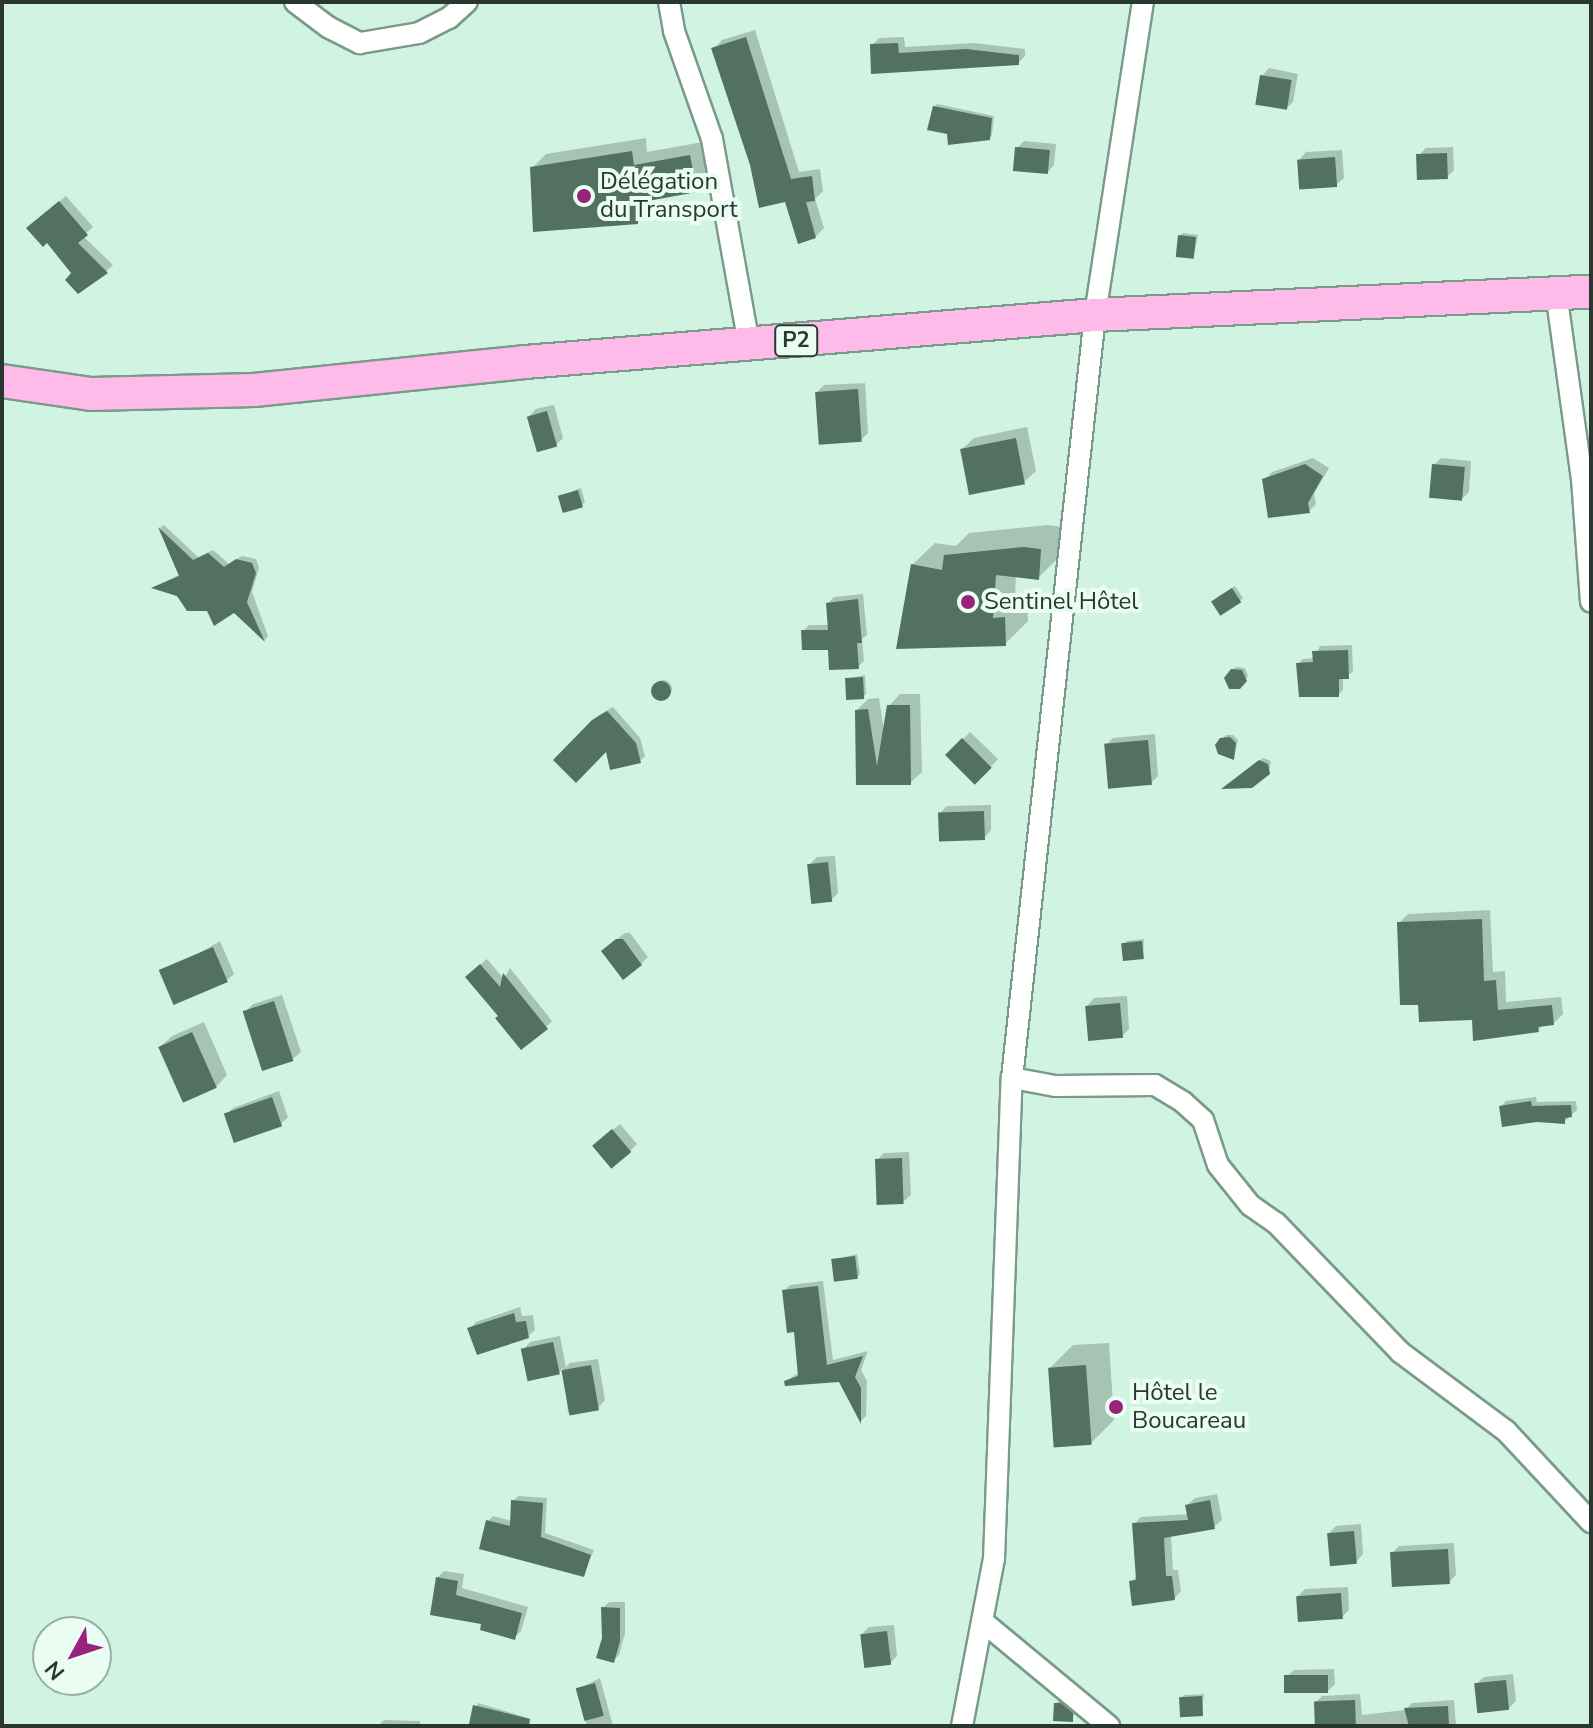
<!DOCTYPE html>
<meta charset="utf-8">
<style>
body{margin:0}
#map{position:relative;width:1593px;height:1728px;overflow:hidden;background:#d1f4e2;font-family:"Nunito Sans",sans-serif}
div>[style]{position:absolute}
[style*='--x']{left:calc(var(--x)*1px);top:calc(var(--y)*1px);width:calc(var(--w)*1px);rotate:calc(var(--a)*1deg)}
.shadow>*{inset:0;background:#0003;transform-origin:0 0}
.round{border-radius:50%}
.building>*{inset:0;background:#527162;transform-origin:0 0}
.roads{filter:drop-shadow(2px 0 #7a9a8a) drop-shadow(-2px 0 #7a9a8a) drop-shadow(0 2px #7a9a8a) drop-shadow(0 -2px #7a9a8a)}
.minor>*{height:20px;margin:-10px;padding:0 10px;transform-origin:10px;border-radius:10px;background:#fff}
.primary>*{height:32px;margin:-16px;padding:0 16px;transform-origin:16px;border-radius:16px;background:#febbea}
.dots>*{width:22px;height:22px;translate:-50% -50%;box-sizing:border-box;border:4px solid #e9fdf3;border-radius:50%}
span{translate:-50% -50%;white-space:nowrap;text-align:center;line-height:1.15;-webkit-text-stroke:8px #e9fdf3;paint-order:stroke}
.shield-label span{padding:2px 6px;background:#e9fdf3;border:2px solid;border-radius:6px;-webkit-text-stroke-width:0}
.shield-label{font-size:22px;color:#2a3731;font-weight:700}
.poi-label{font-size:24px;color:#2a3731}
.left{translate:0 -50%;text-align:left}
.frame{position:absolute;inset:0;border:4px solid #2a3731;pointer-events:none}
.north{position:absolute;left:32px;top:1616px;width:80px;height:80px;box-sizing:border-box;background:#e9fdf3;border:2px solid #9daea5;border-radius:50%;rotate:230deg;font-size:22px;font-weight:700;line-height:32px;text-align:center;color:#2a3731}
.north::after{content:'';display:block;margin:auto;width:28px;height:36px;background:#99227d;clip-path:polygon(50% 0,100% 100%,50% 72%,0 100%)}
</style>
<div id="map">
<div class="shadow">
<i style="clip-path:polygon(755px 30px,799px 172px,820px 169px,823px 191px,815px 199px,824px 228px,815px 237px,787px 200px,752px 164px,714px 49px,722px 40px)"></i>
<i style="clip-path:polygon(904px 37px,905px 47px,974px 43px,1025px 49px,1025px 56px,1018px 63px,873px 72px,872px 45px,879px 38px)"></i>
<i style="clip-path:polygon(1269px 68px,1298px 74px,1293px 102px,1286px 109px,1262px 76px)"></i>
<i style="clip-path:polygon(937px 104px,994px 116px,992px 135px,989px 138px,949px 133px,934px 107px)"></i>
<i style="clip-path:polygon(646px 138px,647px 152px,703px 142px,710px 176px,696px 190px,650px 199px,651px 209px,638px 222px,532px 168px,546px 154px)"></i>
<i style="clip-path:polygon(1024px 141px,1056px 144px,1054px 165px,1047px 173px,1017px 148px)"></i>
<i style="clip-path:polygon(1453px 147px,1454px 170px,1447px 177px,1419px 155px,1426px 148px)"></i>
<i style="clip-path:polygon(1342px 150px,1344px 178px,1336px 185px,1299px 160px,1306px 152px)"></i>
<i style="clip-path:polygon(66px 196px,93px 227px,83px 236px,113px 265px,93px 283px,74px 273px,35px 222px)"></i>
<i style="clip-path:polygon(1183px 233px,1198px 235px,1194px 256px,1180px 236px)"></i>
<i style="clip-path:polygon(865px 383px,868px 433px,861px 440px,817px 392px,824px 385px)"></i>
<i style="clip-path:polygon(554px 405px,563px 438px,556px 445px,529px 416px,536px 409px)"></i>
<i style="clip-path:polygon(1027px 427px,1036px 471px,1024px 482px,962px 449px,974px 438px)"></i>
<i style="clip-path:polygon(1313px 458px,1329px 468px,1314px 494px,1316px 504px,1309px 511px,1265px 480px,1272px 472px)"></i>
<i style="clip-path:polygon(1441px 458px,1471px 461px,1469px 492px,1462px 499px,1434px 465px)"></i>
<i style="clip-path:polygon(581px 488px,585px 502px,582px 505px,560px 496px)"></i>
<i style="clip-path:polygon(164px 525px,198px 557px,213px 550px,229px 564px,242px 556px,256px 559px,259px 568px,252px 592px,268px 636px,265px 640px,234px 611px,208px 609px,154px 587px,181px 574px,160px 528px)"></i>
<i style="clip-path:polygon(1047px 525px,1063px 527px,1061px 555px,1038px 578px,1016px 575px,1015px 596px,1027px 595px,1028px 621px,1005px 644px,912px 565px,935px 543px,956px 546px,969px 533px)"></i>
<i style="clip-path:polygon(1235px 586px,1243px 598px,1240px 601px,1216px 598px)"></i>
<i style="clip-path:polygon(863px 594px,867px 635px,862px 639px,864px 661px,858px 667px,803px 631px,809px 625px,830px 625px,828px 603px,834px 597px)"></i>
<i style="clip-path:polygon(1352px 645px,1353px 672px,1343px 677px,1343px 690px,1338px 695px,1298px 664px,1303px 659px,1314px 658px,1320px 646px)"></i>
<i style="clip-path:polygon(1236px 667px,1245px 668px,1248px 676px,1243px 684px,1232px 670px)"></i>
<i style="clip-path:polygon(865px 675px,866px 694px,863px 697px,847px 679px)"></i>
<i class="round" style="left:654px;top:680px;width:18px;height:18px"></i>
<i style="clip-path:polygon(900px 694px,920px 694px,922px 772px,910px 783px,858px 783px,857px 710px,868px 699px,879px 698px,884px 730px,889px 706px)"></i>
<i style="clip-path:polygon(613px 707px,640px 738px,645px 756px,640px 761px,607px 748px,556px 760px,599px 715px)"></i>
<i style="left:970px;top:732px;width:39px;height:32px;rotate:44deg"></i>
<i style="clip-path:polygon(1155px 734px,1158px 776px,1151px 783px,1106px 745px,1113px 738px)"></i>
<i style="clip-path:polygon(1226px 735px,1233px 735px,1238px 740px,1234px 757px,1222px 739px)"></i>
<i style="clip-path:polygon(1263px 758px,1271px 761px,1269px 773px,1226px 787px)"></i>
<i style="clip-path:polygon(991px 805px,991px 830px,984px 838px,940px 813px,947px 806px)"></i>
<i style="clip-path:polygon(835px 856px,838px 893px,831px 900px,809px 865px,817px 857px)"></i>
<i style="clip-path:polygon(1490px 910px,1493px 972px,1505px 971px,1506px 1002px,1561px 997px,1563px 1014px,1553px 1024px,1543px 1025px,1538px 1030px,1474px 1018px,1399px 923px,1408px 914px)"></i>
<i style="clip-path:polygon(625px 933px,630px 933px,648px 957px,641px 964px,611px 944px)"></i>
<i style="clip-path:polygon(1144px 939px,1143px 957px,1124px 944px,1127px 941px)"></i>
<i style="clip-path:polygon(220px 941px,234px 974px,226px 981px,163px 974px)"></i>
<i style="clip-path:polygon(487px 959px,504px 979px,510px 968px,552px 1021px,546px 1027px,501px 1015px,473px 971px)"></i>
<i style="clip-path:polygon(282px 995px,301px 1052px,293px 1059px,245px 1012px,253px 1004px)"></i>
<i style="clip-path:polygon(1127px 996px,1129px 1029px,1122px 1036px,1087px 1006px,1094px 998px)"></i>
<i style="clip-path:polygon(204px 1022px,227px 1075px,216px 1087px,160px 1047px,172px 1036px)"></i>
<i style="clip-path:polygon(279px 1091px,288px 1117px,281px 1124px,226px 1115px,233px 1108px)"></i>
<i style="clip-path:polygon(1536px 1097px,1537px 1102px,1576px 1101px,1577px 1110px,1564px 1122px,1501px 1107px,1506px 1101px)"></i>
<i style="clip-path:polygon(620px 1124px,637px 1144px,630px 1151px,601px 1139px)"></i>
<i style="clip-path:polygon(909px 1152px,911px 1195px,903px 1202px,877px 1160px,884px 1153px)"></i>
<i style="clip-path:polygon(857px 1254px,860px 1274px,857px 1277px,833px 1260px)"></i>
<i style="clip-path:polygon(823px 1281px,833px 1360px,868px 1351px,861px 1370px,867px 1381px,866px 1416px,861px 1421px,840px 1380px,786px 1381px,800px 1372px,796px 1330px,784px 1291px,790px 1285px)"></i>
<i style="clip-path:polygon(520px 1307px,522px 1316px,533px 1315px,535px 1330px,528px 1336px,470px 1329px,476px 1322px)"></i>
<i style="clip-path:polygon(560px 1336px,566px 1367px,570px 1363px,598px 1359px,605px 1400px,598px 1408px,568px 1412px,563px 1368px,559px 1372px,523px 1350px,530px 1342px)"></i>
<i style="clip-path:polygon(1109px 1343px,1114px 1420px,1091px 1443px,1050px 1368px,1073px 1345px)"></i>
<i style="clip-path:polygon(1217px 1494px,1222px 1520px,1214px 1527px,1171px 1535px,1173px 1570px,1178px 1570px,1181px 1591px,1174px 1599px,1132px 1581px,1137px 1576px,1134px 1524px,1141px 1517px,1189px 1514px,1187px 1505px,1195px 1498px)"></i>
<i style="clip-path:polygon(518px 1496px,547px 1498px,545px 1533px,594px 1550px,583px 1575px,488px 1521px,493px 1516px,512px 1521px,513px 1501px)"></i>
<i style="clip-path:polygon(1361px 1524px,1363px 1554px,1356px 1562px,1329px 1533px,1336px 1526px)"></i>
<i style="clip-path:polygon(1454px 1543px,1456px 1575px,1449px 1582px,1392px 1553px,1399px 1546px)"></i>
<i style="clip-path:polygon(444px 1571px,464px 1574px,462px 1588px,528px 1607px,521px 1631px,515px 1637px,484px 1622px,437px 1578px)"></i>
<i style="clip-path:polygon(1348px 1587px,1349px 1610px,1342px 1617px,1298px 1596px,1305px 1589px)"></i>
<i style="clip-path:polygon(609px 1602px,625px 1602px,625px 1633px,619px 1655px,613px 1661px,604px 1638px,603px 1608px)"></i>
<i style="clip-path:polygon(894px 1625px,897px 1656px,890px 1663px,862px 1634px,869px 1627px)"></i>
<i style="clip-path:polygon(1334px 1669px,1335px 1684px,1328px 1691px,1286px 1677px,1294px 1670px)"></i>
<i style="clip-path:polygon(1513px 1674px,1516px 1701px,1509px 1708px,1476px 1684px,1484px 1677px)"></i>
<i style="clip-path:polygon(600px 1678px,613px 1726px,587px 1726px,578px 1689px)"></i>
<i style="clip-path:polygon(1204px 1694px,1202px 1714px,1181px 1698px,1184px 1695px)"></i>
<i style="clip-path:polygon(1360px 1694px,1362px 1715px,1405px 1710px,1412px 1703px,1454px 1700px,1456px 1726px,1317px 1726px,1316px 1702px,1322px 1696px)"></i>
<i style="clip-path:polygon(1059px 1700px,1076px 1710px,1072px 1720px,1056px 1704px)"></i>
<i style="clip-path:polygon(478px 1703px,528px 1718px,525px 1726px,482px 1726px,471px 1722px)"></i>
<i style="clip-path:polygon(384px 1720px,420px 1721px,420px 1726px,378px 1726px)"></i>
</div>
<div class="building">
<i style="clip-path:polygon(746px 37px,791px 179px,812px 176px,815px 201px,806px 202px,816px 238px,798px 244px,785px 202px,759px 208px,750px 165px,711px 48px)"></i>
<i style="clip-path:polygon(898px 43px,899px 53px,966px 49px,1019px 55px,1019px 65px,871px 74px,870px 44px)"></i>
<i style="left:1260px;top:75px;width:32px;height:30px;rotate:9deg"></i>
<i style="clip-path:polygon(933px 106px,992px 118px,990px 140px,948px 145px,947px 134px,927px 130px)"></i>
<i style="left:1015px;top:147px;width:35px;height:24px;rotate:5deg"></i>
<i style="clip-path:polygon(632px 151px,634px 165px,690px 155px,697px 192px,637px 203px,638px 224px,533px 232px,530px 167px)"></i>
<i style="left:1447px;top:153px;width:26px;height:31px;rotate:88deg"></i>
<i style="left:1335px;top:157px;width:30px;height:38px;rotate:86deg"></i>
<i style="clip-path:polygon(59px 201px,88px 235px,78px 243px,108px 273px,78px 294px,65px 280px,71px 273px,47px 243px,43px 247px,26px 228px)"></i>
<i style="left:1178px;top:235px;width:18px;height:22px;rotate:6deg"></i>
<i style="left:858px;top:389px;width:53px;height:43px;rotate:86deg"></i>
<i style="left:547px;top:411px;width:37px;height:21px;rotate:74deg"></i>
<i style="left:1016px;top:438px;width:47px;height:57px;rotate:79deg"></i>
<i style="clip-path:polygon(1305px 464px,1323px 476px,1308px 503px,1310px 513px,1268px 518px,1262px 479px)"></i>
<i style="left:1432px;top:464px;width:33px;height:34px;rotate:5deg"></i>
<i style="left:578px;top:490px;width:18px;height:21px;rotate:74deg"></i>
<i style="clip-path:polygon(158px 527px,193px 560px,208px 553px,224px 567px,236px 559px,252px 563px,256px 573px,247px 602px,265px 642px,234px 613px,214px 626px,207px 611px,187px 611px,177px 596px,151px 588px,179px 576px)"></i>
<i style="clip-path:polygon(1023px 547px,1041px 549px,1039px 580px,996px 575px,993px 618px,1005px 617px,1006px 646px,896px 649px,911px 564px,942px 570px,944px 555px)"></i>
<i style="left:1232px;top:588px;width:17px;height:25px;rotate:57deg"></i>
<i style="clip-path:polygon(858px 599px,862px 643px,857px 643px,859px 669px,829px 670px,828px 650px,802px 650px,801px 630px,828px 630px,826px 603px)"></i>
<i style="clip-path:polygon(1348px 650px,1349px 679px,1339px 679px,1339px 697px,1299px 697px,1296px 663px,1313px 662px,1312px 651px)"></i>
<i style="clip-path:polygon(1231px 669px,1242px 670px,1247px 681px,1240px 689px,1229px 689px,1224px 678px)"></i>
<i style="left:863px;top:677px;width:22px;height:18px;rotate:87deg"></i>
<i class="round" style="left:651px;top:681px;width:20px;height:20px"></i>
<i style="clip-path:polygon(887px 705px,910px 705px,911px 785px,856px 785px,855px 710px,868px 709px,877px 766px)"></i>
<i style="clip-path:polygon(607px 711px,636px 743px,641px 763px,610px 770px,606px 752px,576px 783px,553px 760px,592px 720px)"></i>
<i style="clip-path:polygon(1230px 737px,1236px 743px,1234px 760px,1218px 754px,1215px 745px,1220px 738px)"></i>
<i style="left:962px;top:738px;width:42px;height:24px;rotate:45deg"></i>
<i style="left:1148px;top:740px;width:45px;height:44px;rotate:85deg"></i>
<i style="clip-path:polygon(1259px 760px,1268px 764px,1270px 774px,1252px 788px,1221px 789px)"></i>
<i style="left:984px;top:811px;width:29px;height:46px;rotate:88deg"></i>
<i style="left:828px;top:862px;width:40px;height:21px;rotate:84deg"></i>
<i style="clip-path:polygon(1482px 919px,1484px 981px,1496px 980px,1498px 1010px,1552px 1005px,1554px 1025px,1538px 1027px,1539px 1032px,1473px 1041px,1472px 1020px,1419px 1022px,1418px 1005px,1400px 1005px,1397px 922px)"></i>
<i style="clip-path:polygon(616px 939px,623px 939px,642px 965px,623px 980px,601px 951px)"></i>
<i style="left:1142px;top:941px;width:18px;height:21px;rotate:84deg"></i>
<i style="left:213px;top:947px;width:38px;height:59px;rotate:67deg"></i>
<i style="clip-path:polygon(480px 964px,500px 987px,503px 973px,548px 1029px,521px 1050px,495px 1018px,498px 1016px,465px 977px)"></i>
<i style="left:274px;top:1001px;width:63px;height:33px;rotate:72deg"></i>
<i style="left:1120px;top:1003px;width:35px;height:35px;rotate:85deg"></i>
<i style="left:192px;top:1032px;width:61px;height:37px;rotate:66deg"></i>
<i style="left:272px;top:1097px;width:31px;height:51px;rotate:71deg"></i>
<i style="clip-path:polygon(1531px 1101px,1532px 1106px,1571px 1105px,1572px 1117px,1565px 1118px,1565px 1124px,1537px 1122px,1502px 1127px,1499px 1106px)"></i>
<i style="left:612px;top:1129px;width:30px;height:26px;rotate:50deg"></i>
<i style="left:902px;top:1158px;width:46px;height:27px;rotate:88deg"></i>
<i style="left:855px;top:1256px;width:23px;height:24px;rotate:83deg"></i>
<i style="clip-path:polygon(818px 1286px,827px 1365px,863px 1356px,855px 1377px,861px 1388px,861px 1424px,839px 1382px,785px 1386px,784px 1381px,798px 1376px,794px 1332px,787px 1333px,782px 1290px)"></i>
<i style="clip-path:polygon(514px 1313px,516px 1322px,526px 1321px,529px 1338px,477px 1355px,467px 1328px)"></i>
<i style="left:553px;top:1342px;width:33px;height:33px;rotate:78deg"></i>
<i style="left:591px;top:1365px;width:46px;height:30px;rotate:80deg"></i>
<i style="left:1086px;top:1365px;width:80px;height:38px;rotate:86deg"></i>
<i style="clip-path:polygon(511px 1500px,543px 1503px,541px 1537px,591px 1555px,584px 1577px,479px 1549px,486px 1520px,510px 1526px)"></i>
<i style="clip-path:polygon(1210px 1500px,1215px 1529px,1164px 1538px,1166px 1576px,1172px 1576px,1175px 1600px,1132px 1606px,1129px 1581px,1136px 1580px,1132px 1523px,1188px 1520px,1185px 1505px)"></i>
<i style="left:1354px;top:1531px;width:33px;height:27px;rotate:85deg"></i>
<i style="left:1448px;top:1549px;width:35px;height:58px;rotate:87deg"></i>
<i style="clip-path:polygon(436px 1577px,458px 1581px,456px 1595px,522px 1613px,515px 1640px,480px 1630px,481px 1624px,430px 1615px)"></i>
<i style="left:1341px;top:1593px;width:26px;height:45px;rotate:86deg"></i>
<i style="clip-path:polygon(601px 1607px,620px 1608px,620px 1641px,614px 1663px,596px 1658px,602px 1638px)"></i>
<i style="left:887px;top:1631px;width:34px;height:27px;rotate:83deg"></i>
<i style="left:1328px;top:1675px;width:18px;height:44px;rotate:90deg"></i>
<i style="left:1506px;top:1680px;width:30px;height:32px;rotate:84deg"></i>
<i style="left:595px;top:1683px;width:34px;height:20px;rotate:75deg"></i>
<i style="left:1202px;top:1696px;width:20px;height:23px;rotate:87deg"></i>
<i style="left:1355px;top:1700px;width:26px;height:41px;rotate:88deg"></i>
<i style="clip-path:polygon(1054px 1703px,1061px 1703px,1073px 1713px,1073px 1722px,1053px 1721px)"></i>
<i style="clip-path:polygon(473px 1705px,530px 1719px,529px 1726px,469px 1724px)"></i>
<i style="clip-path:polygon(1448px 1706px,1449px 1726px,1409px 1726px,1404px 1708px)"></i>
</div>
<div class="roads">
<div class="minor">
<i style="--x:295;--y:2;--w:41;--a:37.1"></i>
<i style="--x:328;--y:27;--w:36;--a:27"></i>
<i style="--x:360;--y:43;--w:60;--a:-9.6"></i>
<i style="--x:419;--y:33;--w:34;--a:-27"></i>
<i style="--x:449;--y:18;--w:24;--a:-42"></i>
<i style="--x:669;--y:2;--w:29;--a:80"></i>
<i style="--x:674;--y:31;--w:114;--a:70.6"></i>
<i style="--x:712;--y:139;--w:209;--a:79.8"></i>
<i style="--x:1556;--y:292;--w:189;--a:82.1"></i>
<i style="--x:1582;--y:479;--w:123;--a:85.8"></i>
<i style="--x:1012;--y:1078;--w:44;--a:10.5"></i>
<i style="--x:1055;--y:1086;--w:100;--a:-0.6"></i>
<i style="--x:1155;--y:1085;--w:33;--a:31"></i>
<i style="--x:1183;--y:1102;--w:27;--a:42"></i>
<i style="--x:1203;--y:1120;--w:47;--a:71.6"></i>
<i style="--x:1218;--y:1165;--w:51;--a:51.3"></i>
<i style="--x:1250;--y:1205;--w:32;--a:35"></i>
<i style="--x:1276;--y:1223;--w:179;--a:46.1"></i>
<i style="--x:1400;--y:1352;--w:132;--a:36.7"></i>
<i style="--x:1506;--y:1431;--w:125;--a:47"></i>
<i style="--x:982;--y:1621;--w:165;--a:39.6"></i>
<i style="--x:962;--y:1726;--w:170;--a:-79.2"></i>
<i style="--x:994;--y:1559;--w:481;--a:-87.9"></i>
<i style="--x:1012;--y:1078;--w:768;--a:-83.79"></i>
<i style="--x:1095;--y:315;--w:317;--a:-81.3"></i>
</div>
<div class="primary">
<i style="--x:2;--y:381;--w:90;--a:8.3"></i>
<i style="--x:91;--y:394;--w:163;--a:-1.4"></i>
<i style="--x:254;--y:390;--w:272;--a:-5.9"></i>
<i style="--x:525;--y:362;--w:572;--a:-4.71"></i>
<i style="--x:1095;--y:315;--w:497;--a:-2.7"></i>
</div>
</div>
<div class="dots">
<i style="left:584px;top:196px;background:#99227d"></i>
<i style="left:968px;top:602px;background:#99227d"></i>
<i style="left:1116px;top:1407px;background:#99227d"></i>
</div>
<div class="shield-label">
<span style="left:796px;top:341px">P2</span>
</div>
<div class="poi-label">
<span class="left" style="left:600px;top:196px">Délégation<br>du Transport</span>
<span class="left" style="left:984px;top:602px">Sentinel Hôtel</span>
<span class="left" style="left:1132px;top:1407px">Hôtel le<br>Boucareau</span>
</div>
<div class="frame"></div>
<div class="north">N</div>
</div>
